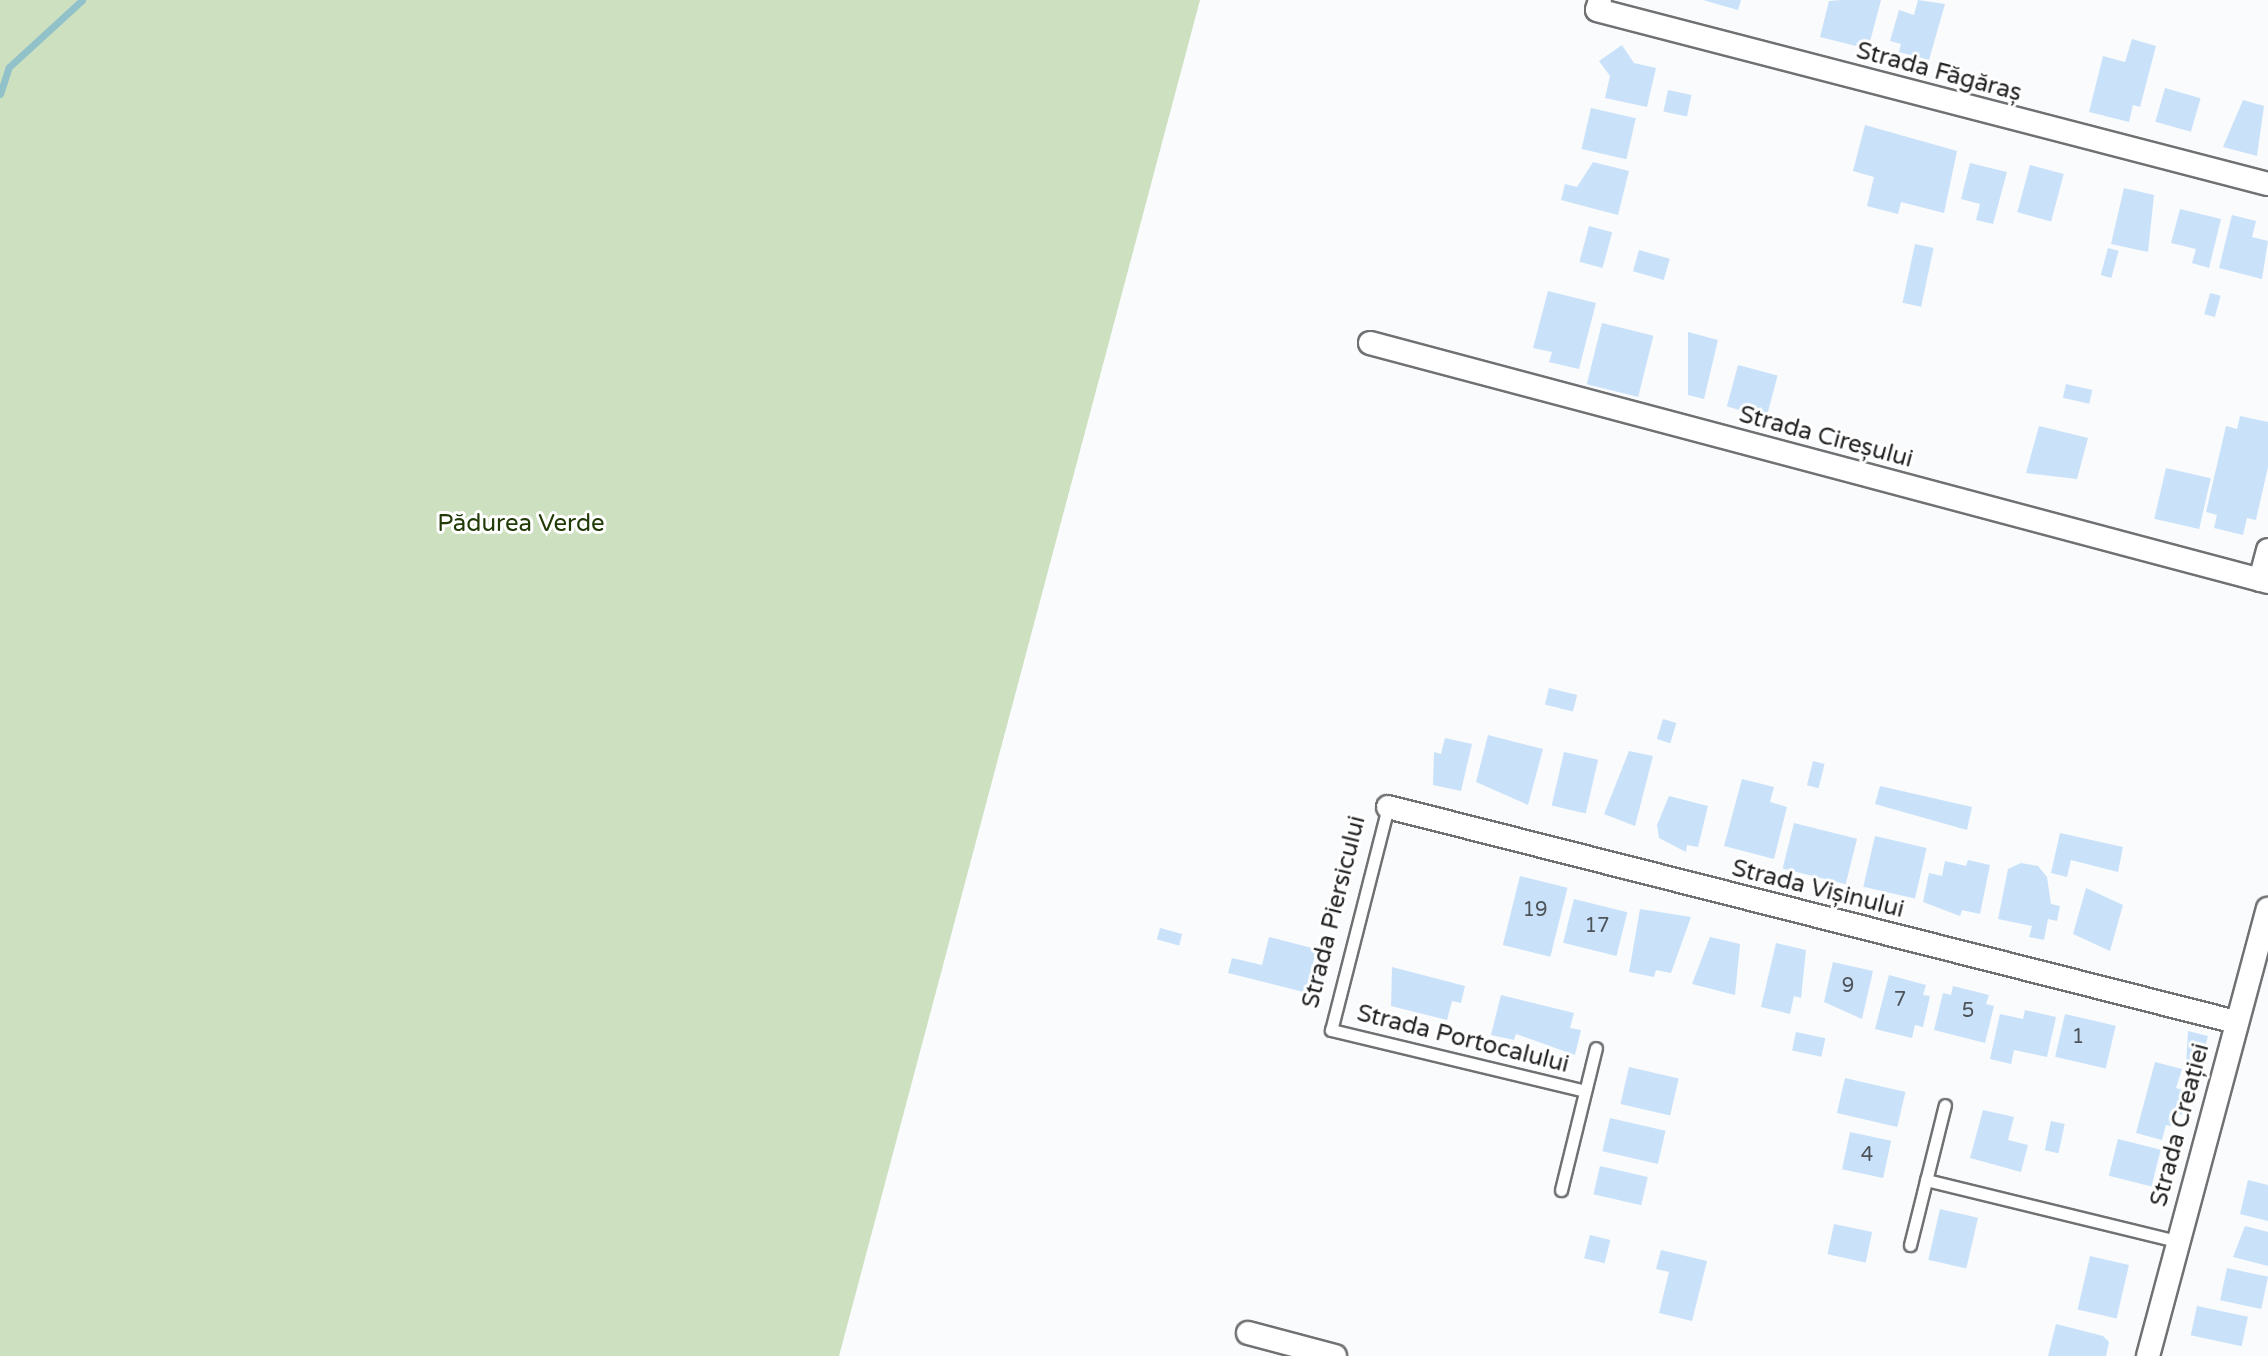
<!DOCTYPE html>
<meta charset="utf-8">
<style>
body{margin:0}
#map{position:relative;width:2268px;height:1356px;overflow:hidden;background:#f9fbfd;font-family:"Varela Round",sans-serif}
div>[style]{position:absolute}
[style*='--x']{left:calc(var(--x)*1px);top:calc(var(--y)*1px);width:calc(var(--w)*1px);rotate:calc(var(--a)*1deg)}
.green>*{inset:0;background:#cde0bf}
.stream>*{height:7px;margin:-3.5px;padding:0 3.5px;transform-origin:3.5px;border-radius:3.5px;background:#91c1c9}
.building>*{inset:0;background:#cae2f9;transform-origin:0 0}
.roads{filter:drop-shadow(2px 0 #6f7173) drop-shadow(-2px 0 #6f7173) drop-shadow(0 2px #6f7173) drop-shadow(0 -2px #6f7173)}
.lane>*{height:11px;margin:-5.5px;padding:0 5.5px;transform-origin:5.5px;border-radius:5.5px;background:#fff}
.street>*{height:22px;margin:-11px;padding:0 11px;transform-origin:11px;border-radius:11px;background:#fff}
span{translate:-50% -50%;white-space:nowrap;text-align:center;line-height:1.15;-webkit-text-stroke:6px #fff;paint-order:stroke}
.number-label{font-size:20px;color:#4d5359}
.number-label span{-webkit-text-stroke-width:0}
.street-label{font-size:24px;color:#232324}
.park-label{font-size:24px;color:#213a06}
</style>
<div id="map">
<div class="green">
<i style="clip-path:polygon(0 0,1200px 0,839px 1356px,0 1356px)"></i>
</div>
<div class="stream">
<i style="--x:0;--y:94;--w:28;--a:-72"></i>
<i style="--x:9;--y:67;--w:99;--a:-42.5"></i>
</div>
<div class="building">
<i style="clip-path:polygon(1703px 0,1741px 0,1738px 10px)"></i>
<i style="clip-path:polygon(1841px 0,1881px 0,1868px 49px,1820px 37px,1829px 1px)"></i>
<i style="clip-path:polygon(1918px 0,1945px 4px,1929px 60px,1899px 52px,1901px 44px,1890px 41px,1899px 10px,1914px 15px)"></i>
<i style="clip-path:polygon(2132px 39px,2156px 46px,2140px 107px,2133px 105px,2129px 122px,2089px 112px,2103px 56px,2125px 62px)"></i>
<i style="clip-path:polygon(1622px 45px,1634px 63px,1656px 68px,1647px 107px,1605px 98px,1610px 76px,1599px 61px)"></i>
<i style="left:2165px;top:88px;width:37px;height:35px;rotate:16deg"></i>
<i style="left:1668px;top:90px;width:24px;height:22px;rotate:12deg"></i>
<i style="clip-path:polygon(2243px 100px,2264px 106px,2257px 156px,2223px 147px)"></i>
<i style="left:1591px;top:108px;width:46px;height:42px;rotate:13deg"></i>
<i style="clip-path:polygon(1865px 125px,1957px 151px,1944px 213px,1901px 202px,1898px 214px,1867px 206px,1874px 177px,1853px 171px)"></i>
<i style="clip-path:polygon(1593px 162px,1629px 171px,1618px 215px,1561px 200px,1565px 184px,1577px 187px)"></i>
<i style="clip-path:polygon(1970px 163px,2007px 172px,1993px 224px,1976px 220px,1980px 204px,1961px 199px)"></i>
<i style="left:2030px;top:165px;width:35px;height:49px;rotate:15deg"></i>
<i style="clip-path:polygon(2124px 188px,2154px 195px,2148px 252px,2111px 244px)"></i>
<i style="clip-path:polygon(2180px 209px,2221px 219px,2209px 268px,2192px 263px,2196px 249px,2171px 243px)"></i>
<i style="clip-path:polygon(2232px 215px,2256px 221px,2252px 237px,2268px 241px,2262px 279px,2219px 268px)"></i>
<i style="left:1589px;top:226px;width:24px;height:37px;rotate:15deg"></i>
<i style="left:1915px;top:244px;width:19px;height:60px;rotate:12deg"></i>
<i style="left:2108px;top:248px;width:11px;height:28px;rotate:15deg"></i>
<i style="left:1639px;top:250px;width:32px;height:22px;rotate:16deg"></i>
<i style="clip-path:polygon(1548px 291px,1596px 303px,1579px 369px,1549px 362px,1552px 352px,1533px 348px)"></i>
<i style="left:2210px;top:293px;width:11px;height:22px;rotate:15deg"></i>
<i style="left:1602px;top:323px;width:53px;height:63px;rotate:14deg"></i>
<i style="clip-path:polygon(1688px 332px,1718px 340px,1704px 399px,1688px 395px)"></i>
<i style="left:1738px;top:365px;width:41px;height:43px;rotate:15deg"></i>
<i style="left:2066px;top:384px;width:27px;height:14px;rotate:13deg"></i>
<i style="clip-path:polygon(2240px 416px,2268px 422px,2268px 467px,2256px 520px,2247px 518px,2243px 535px,2214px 528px,2217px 515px,2206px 512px,2226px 426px,2237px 429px)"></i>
<i style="clip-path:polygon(2039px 426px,2088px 438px,2077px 479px,2026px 473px)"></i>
<i style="left:2166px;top:468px;width:46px;height:52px;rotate:13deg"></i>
<i style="left:1549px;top:688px;width:29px;height:17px;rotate:14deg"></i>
<i style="left:1663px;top:719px;width:14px;height:21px;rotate:17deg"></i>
<i style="clip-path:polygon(1488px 735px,1543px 749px,1528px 805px,1476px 782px)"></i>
<i style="clip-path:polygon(1445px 738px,1472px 744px,1461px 791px,1433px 785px,1434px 752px,1441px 754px)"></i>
<i style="clip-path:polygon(1629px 751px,1653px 756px,1635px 826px,1604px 814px)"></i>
<i style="left:1564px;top:752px;width:35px;height:55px;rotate:13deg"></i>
<i style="left:1813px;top:761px;width:12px;height:25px;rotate:14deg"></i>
<i style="clip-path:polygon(1742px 779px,1774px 787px,1770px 802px,1787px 807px,1774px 859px,1724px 846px)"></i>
<i style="clip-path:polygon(1880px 786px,1972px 807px,1967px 830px,1875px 804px)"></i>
<i style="clip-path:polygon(1669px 796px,1708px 806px,1698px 847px,1687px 845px,1686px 852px,1659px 838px,1657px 825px)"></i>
<i style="left:1794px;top:823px;width:65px;height:47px;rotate:14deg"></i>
<i style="clip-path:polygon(2060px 833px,2123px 847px,2118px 872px,2071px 860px,2067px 877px,2051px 873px)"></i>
<i style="left:1875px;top:836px;width:53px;height:52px;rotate:13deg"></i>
<i style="clip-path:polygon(1968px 860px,1990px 865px,1980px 914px,1962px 910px,1960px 916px,1923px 902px,1929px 873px,1942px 876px,1945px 861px,1966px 866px)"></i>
<i style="clip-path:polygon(2021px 863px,2038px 866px,2047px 877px,2051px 904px,2060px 906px,2057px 921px,2048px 919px,2044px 940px,2029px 937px,2032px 926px,1998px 919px,2008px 869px)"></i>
<i style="left:1520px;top:876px;width:49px;height:71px;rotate:14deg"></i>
<i style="clip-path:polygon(2086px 888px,2123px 905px,2110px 951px,2073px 934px)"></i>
<i style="left:1574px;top:899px;width:55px;height:45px;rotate:14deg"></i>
<i style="clip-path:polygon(1640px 909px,1691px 917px,1671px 973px,1656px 970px,1654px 977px,1629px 972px)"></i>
<i style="left:1160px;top:928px;width:23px;height:12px;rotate:15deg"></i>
<i style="clip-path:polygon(1269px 937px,1316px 949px,1313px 964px,1327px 968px,1319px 996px,1228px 973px,1232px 958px,1262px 965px)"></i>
<i style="clip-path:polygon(1710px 937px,1740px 944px,1735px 995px,1692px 984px)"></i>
<i style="clip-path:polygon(1776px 943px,1806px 950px,1801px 998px,1794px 996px,1790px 1014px,1761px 1007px)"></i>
<i style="clip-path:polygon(1833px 962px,1873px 971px,1862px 1019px,1824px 1002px)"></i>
<i style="clip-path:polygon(1392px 967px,1465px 986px,1461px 1003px,1452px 1001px,1447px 1020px,1391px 1006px)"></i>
<i style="clip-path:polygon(1889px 975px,1926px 985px,1923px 995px,1930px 996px,1923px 1027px,1915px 1025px,1912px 1038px,1875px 1029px)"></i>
<i style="clip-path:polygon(1953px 986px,1989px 995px,1986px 1004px,1994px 1006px,1985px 1043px,1934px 1030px,1943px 993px,1951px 995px)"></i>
<i style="clip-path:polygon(1501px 995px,1574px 1013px,1570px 1028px,1581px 1030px,1575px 1055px,1516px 1034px,1514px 1040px,1491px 1035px)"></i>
<i style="clip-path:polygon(2025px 1010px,2056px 1017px,2047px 1057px,2014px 1050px,2011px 1064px,1990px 1059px,2000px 1014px,2023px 1019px)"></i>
<i style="left:2065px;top:1014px;width:52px;height:44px;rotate:13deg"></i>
<i style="clip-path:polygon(2188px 1031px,2208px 1036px,2199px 1069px,2186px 1066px)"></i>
<i style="left:1796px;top:1032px;width:30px;height:19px;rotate:12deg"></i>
<i style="clip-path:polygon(2155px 1062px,2182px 1069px,2176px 1088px,2189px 1092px,2182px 1115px,2175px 1113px,2171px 1126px,2166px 1125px,2162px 1140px,2136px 1133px)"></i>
<i style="left:1629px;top:1067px;width:51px;height:38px;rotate:13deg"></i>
<i style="left:1845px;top:1078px;width:62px;height:36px;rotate:13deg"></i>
<i style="clip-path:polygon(1983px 1110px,2014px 1117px,2008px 1140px,2028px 1145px,2021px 1172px,1970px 1158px)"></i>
<i style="left:1610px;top:1118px;width:57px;height:34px;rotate:13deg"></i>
<i style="left:2051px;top:1121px;width:14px;height:30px;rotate:12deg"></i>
<i style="left:1850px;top:1132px;width:42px;height:38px;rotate:12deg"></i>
<i style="left:2118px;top:1139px;width:44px;height:38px;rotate:14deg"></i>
<i style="left:1600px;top:1166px;width:49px;height:29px;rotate:13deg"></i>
<i style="clip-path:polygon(2248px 1180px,2268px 1185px,2268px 1221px,2240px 1214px)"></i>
<i style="left:1940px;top:1209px;width:39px;height:52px;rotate:13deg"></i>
<i style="left:1834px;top:1224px;width:39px;height:31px;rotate:12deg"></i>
<i style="clip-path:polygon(2245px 1226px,2268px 1232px,2268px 1266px,2233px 1257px)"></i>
<i style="left:1590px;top:1235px;width:21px;height:24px;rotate:14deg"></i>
<i style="clip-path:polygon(1661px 1250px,1707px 1261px,1692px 1321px,1659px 1313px,1669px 1272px,1656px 1269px)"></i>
<i style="left:2090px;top:1256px;width:40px;height:55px;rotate:13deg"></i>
<i style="left:2227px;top:1268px;width:42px;height:33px;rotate:12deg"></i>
<i style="left:2197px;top:1306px;width:52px;height:30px;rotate:12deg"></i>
<i style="clip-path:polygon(2056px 1324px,2103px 1336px,2109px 1342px,2106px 1356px,2048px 1356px)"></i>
</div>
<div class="roads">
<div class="lane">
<i style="--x:1388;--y:807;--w:230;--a:104.3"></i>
<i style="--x:1331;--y:1030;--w:261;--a:13.5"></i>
<i style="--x:1926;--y:1180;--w:257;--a:13.7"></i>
<i style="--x:1561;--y:1190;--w:146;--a:-76.2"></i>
<i style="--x:1910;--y:1245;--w:144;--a:-76"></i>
</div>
<div class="street">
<i style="--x:1600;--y:0;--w:10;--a:107"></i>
<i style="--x:1597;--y:10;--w:693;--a:14.54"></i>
<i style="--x:1370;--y:343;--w:929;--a:14.9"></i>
<i style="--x:2260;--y:580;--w:31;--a:-75"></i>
<i style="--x:1388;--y:807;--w:875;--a:14.23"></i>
<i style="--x:1248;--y:1333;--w:90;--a:14.8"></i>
<i style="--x:2148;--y:1356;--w:463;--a:-75"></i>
</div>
</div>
<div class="number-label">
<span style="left:1535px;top:910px">19</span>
<span style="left:1597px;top:926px">17</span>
<span style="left:1848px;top:986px">9</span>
<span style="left:1900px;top:1000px">7</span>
<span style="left:1968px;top:1011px">5</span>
<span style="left:2078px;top:1037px">1</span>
<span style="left:1867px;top:1155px">4</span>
</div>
<div class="street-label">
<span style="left:1939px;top:72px;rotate:15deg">Strada Făgăraș</span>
<span style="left:1826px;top:437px;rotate:15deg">Strada Cireșului</span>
<span style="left:1818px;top:889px;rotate:14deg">Strada Vișinului</span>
<span style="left:1334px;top:912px;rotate:-76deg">Strada Piersicului</span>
<span style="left:1463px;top:1039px;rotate:14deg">Strada Portocalului</span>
<span style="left:2180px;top:1125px;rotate:-75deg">Strada Creației</span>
</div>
<div class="park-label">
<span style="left:521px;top:524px">Pădurea Verde</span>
</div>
</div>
